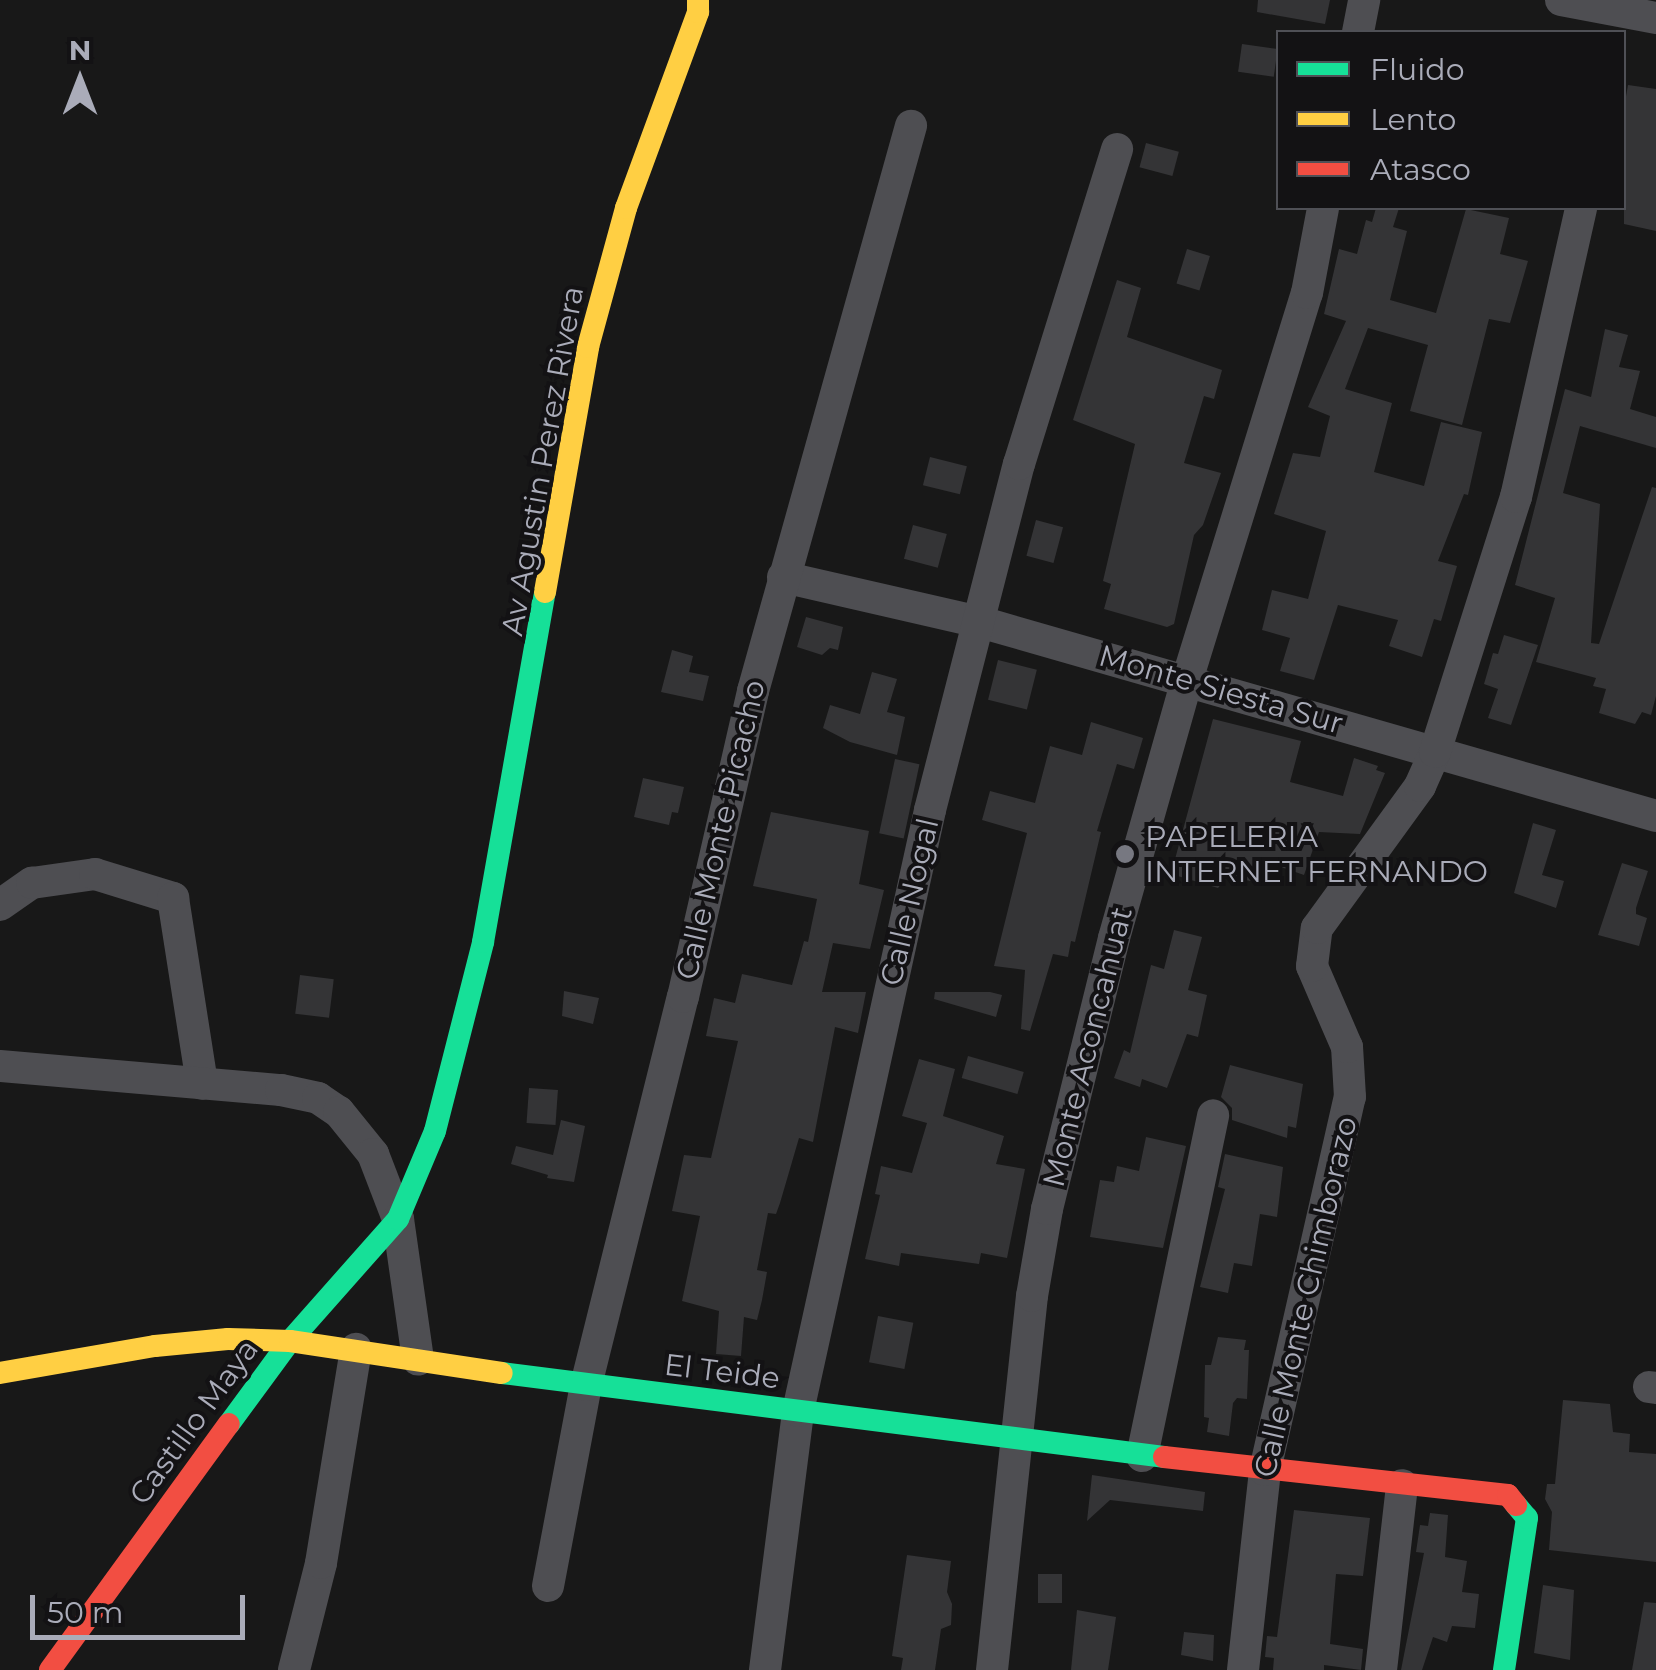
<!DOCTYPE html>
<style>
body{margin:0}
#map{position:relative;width:1656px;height:1670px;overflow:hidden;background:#181818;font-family:Montserrat,sans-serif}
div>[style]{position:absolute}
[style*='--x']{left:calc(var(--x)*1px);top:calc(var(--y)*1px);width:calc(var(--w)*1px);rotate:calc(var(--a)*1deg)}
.building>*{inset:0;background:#343436;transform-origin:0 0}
.street>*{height:32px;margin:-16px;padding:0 16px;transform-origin:16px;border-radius:16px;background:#4e4e52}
.fast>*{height:22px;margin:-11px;padding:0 11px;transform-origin:11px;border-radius:11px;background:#16e098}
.slow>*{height:22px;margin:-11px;padding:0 11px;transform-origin:11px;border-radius:11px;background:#ffcf43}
.jam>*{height:22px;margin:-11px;padding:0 11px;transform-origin:11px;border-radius:11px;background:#f24e42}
.dots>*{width:28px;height:28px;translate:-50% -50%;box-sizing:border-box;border:5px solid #131214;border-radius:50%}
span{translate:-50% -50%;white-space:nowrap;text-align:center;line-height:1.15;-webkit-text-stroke:8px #131214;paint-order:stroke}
.street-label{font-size:30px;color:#aaacb9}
.poi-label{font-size:30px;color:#aaacb9}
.left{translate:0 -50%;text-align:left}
.legend{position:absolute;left:1276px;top:30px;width:350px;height:180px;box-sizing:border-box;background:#131214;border:2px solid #4f5056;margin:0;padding:12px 18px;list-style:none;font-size:30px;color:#aaacb9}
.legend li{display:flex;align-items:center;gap:20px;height:50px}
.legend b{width:50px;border:2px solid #4f5056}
.north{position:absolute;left:30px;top:30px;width:100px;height:100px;-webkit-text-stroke:8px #131214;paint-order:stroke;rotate:0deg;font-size:28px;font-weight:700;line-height:40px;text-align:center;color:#aaacb9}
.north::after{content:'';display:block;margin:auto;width:35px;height:45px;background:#aaacb9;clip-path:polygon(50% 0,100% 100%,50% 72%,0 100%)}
.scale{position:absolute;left:30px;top:1595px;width:215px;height:45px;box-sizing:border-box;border:5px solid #aaacb9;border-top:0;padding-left:12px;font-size:30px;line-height:35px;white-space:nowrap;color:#aaacb9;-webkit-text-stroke:8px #131214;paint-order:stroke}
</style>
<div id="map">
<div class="building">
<i style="clip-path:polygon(1258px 0,1330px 0,1325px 24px,1257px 12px)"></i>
<i style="left:1242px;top:44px;width:36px;height:28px;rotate:8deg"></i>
<i style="clip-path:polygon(1628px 85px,1656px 89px,1656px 231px,1624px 224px,1624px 108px)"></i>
<i style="left:1146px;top:143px;width:34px;height:25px;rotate:15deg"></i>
<i style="clip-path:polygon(1376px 208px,1399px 208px,1393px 227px,1407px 231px,1390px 300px,1436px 313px,1466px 209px,1509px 218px,1500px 254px,1528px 261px,1510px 323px,1489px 319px,1462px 425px,1410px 411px,1428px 345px,1368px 328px,1345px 389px,1392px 403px,1374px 472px,1424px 486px,1441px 422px,1482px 432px,1468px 495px,1464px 494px,1438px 561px,1457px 566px,1441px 621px,1434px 619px,1422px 657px,1389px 646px,1398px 620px,1338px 605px,1314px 680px,1280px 671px,1290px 638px,1262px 630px,1272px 590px,1308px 599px,1326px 531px,1274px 514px,1293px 453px,1320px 457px,1330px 416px,1308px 407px,1346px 321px,1324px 314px,1339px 249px,1357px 254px,1366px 220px,1372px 222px)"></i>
<i style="left:1187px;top:249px;width:24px;height:36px;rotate:17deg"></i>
<i style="clip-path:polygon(1117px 280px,1141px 288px,1127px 337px,1222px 370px,1214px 399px,1204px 396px,1184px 463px,1221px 473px,1203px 525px,1194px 535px,1174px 624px,1167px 627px,1104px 609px,1111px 584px,1103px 581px,1135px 444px,1073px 420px)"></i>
<i style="clip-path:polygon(1605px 329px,1628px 335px,1619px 367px,1640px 371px,1630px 409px,1656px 417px,1656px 448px,1580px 426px,1563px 493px,1600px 504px,1591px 643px,1599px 644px,1652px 487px,1656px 488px,1656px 696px,1651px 715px,1642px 712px,1635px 724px,1599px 713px,1606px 689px,1593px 686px,1596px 678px,1536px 662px,1555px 598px,1515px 585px,1565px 389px,1591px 397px)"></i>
<i style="left:930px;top:457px;width:38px;height:29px;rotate:14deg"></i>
<i style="left:1036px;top:520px;width:28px;height:37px;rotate:15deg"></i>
<i style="left:913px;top:525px;width:35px;height:35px;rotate:15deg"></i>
<i style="clip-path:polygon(806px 617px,843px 627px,838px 650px,830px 648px,822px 655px,797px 647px)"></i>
<i style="clip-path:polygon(1504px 635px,1538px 645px,1511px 725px,1488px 718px,1498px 689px,1484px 684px,1493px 653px,1498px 654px)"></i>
<i style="clip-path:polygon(672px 650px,693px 656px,689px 672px,709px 676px,703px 701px,661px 692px)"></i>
<i style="left:998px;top:660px;width:40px;height:41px;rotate:14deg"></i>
<i style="clip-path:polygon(872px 672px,897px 679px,887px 712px,905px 717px,897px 755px,850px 742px,823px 728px,830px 705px,860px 714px)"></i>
<i style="clip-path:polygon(1213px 719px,1301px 741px,1290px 782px,1343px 796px,1354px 758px,1378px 766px,1376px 770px,1385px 773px,1360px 834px,1319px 832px,1304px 875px,1266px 862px,1259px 883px,1228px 876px,1218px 888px,1171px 874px)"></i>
<i style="clip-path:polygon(1091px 722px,1143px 738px,1134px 769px,1117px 764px,1097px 831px,1101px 832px,1075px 942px,1071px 941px,1068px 957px,1053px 954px,1030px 1031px,1021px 1029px,1025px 970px,994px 966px,1027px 833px,982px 820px,990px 791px,1035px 803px,1050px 746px,1082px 755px)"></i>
<i style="left:895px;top:759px;width:25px;height:76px;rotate:12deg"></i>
<i style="clip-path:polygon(643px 778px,684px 787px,678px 813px,672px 812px,669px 825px,634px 817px)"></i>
<i style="clip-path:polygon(771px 812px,869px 831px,859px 884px,884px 890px,870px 949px,833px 943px,822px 992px,866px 992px,858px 1033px,835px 1027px,813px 1142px,799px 1138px,780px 1203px,776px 1214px,768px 1213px,757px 1270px,767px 1272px,762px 1300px,757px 1320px,744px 1317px,741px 1356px,716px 1354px,719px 1311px,682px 1301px,700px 1216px,672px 1211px,684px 1155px,711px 1158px,738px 1041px,706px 1036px,714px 998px,735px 1003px,742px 974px,792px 985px,804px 941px,808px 942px,817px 899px,753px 886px)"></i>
<i style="clip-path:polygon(1533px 823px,1556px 830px,1542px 875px,1564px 881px,1556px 908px,1514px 893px)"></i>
<i style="clip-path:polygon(1622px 863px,1648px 871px,1636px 908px,1636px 914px,1647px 918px,1639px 946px,1598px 935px)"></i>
<i style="clip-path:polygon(1174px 930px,1202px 937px,1188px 990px,1207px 995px,1198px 1037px,1187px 1034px,1167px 1088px,1142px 1079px,1140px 1087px,1114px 1078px,1124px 1050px,1130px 1053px,1151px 965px,1164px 969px)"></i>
<i style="left:300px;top:975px;width:34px;height:39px;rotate:7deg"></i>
<i style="clip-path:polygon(564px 991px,599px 998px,593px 1024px,562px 1016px)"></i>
<i style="clip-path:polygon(935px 992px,990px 992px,1002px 995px,996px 1017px,934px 999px)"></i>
<i style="left:968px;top:1056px;width:58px;height:23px;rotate:16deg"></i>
<i style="clip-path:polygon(919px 1059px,955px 1069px,943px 1116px,1004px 1136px,996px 1164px,1025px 1169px,1007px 1258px,981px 1253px,979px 1264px,901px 1253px,899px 1266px,865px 1259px,880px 1195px,875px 1194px,881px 1166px,912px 1173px,927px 1123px,902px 1116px)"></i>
<i style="clip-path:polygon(1230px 1065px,1303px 1084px,1296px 1128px,1288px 1126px,1287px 1138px,1232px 1120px,1232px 1108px,1221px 1097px)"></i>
<i style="left:529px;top:1088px;width:29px;height:35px;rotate:4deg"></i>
<i style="clip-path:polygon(561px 1120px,585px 1126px,574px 1182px,547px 1178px,548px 1175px,511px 1164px,516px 1146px,553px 1155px)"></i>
<i style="clip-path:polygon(1146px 1137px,1186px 1146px,1163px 1248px,1090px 1237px,1100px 1180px,1114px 1182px,1117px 1166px,1139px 1171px)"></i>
<i style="clip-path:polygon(1225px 1154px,1283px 1167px,1277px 1217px,1260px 1214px,1252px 1266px,1234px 1263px,1228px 1293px,1200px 1287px,1225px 1189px,1218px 1187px)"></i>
<i style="left:878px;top:1316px;width:36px;height:47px;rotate:11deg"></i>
<i style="clip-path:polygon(1218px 1337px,1246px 1340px,1244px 1350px,1249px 1350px,1247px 1399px,1237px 1398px,1233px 1403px,1229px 1436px,1207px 1432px,1209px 1418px,1204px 1417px,1205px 1365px,1211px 1365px)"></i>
<i style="clip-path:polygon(1563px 1400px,1610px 1404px,1613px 1432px,1630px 1434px,1629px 1452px,1656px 1454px,1656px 1562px,1549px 1550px,1552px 1512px,1545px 1499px,1547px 1484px,1555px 1484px)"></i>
<i style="clip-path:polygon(1092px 1475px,1205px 1492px,1203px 1511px,1110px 1500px,1087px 1521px)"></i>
<i style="clip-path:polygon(1294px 1510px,1370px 1518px,1363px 1576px,1336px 1574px,1330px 1644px,1363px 1649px,1361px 1670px,1324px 1665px,1324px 1670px,1273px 1670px,1274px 1658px,1265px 1657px,1267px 1636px,1277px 1637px)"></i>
<i style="clip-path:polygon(1430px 1513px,1448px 1515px,1445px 1557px,1467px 1561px,1462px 1592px,1479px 1594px,1475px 1628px,1452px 1626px,1447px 1642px,1433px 1637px,1422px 1670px,1401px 1670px,1424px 1553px,1416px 1552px,1420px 1525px,1428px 1526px)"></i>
<i style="clip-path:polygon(907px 1555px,951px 1561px,947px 1592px,952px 1604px,951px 1625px,941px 1629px,935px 1670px,901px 1670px,903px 1658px,892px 1656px)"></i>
<i style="left:1038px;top:1574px;width:24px;height:29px"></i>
<i style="clip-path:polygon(1543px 1585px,1574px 1590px,1570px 1660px,1534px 1653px)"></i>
<i style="clip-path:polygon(1644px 1602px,1656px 1603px,1656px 1670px,1632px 1670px)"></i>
<i style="clip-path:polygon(1077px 1610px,1116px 1617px,1108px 1670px,1071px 1670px)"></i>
<i style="clip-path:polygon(1184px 1632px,1214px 1635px,1213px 1661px,1181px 1655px)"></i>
</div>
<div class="street">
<i style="--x:1561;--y:0;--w:97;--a:10.7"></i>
<i style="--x:1358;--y:32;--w:33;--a:-79"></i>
<i style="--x:783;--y:577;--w:202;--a:12.9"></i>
<i style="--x:980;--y:622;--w:703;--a:16.01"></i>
<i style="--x:0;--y:905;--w:39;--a:-35"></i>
<i style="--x:32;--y:883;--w:64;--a:-8.1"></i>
<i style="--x:95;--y:874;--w:82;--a:17.1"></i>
<i style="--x:173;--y:898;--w:188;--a:81.1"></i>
<i style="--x:0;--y:1066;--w:282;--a:4.9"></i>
<i style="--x:281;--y:1090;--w:38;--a:12"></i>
<i style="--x:318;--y:1098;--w:25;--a:34"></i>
<i style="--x:339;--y:1112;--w:54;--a:51"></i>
<i style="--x:373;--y:1154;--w:70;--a:69"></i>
<i style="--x:398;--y:1219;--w:142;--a:81.9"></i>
<i style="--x:1649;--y:1387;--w:7;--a:8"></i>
<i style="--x:1142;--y:1456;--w:348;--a:-78.2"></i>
<i style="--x:548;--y:1586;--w:205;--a:-79.3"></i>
<i style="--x:586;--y:1385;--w:400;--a:-76"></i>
<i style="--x:683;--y:997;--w:314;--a:-77.1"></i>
<i style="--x:753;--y:691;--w:587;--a:-74.38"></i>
<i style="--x:294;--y:1670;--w:110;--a:-75.8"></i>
<i style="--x:321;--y:1563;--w:217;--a:-80.7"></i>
<i style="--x:765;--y:1670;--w:261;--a:-82.7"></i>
<i style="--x:798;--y:1411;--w:615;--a:-77.61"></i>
<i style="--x:930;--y:810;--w:357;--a:-75.6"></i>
<i style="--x:1019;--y:464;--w:330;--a:-72.7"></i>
<i style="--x:992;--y:1670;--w:376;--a:-83.9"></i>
<i style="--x:1032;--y:1296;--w:88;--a:-80.2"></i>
<i style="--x:1047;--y:1209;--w:279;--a:-76.1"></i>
<i style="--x:1114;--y:938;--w:268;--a:-74.2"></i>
<i style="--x:1187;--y:680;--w:405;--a:-72.8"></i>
<i style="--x:1307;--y:293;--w:86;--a:-79.3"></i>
<i style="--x:1243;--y:1670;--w:201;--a:-83.7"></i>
<i style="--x:1265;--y:1470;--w:383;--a:-77.2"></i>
<i style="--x:1350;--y:1097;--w:50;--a:-93.4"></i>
<i style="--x:1347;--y:1047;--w:88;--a:-113.4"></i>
<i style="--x:1312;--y:966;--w:38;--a:-83"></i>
<i style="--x:1317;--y:928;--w:175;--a:-54"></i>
<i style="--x:1420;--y:786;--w:37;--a:-66"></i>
<i style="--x:1435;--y:752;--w:268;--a:-72.4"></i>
<i style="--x:1516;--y:497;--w:296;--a:-77.3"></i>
<i style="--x:1381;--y:1670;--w:186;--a:-83.5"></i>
</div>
<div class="fast">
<i style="--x:502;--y:1373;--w:667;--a:7.23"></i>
<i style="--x:229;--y:1424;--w:103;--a:-53.7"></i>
<i style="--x:290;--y:1341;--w:163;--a:-48.5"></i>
<i style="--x:398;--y:1219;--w:95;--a:-67.2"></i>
<i style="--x:435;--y:1131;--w:195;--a:-75.7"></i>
<i style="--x:483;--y:942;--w:355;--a:-80"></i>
<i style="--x:1504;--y:1670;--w:154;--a:-81.4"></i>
<i style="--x:1527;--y:1518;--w:17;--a:-130"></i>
</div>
<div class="slow">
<i style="--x:545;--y:592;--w:249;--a:-80"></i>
<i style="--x:588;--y:347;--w:144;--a:-74.7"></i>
<i style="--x:626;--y:208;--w:209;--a:-69.8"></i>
<i style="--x:698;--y:12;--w:12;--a:-90"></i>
<i style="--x:0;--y:1373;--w:157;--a:-9.9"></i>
<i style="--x:155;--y:1346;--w:73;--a:-5.5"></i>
<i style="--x:228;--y:1339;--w:62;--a:1.8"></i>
<i style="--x:290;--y:1341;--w:214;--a:8.6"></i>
</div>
<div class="jam">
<i style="--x:1164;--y:1457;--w:346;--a:6.3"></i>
<i style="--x:1508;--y:1495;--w:13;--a:51"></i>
<i style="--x:50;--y:1670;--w:304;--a:-54"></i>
</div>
<div class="dots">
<i style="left:1125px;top:854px;background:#777881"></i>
</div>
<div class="street-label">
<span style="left:543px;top:461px;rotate:-80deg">Av Agustin Perez Rivera</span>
<span style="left:1221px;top:690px;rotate:16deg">Monte Siesta Sur</span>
<span style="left:721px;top:830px;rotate:-77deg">Calle Monte Picacho</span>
<span style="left:910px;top:902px;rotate:-77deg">Calle Nogal</span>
<span style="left:1088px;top:1047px;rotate:-76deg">Monte Aconcahuat</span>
<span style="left:1306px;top:1297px;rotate:-77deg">Calle Monte Chimborazo</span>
<span style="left:722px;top:1372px;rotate:7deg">El Teide</span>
<span style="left:194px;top:1422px;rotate:-54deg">Castillo Maya</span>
</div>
<div class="poi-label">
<span class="left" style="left:1145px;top:854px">PAPELERIA<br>INTERNET FERNANDO</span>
</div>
<ul class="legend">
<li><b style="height:12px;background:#16e098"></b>Fluido</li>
<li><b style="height:12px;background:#ffcf43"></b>Lento</li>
<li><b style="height:12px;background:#f24e42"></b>Atasco</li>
</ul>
<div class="north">N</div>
<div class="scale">50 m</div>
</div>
